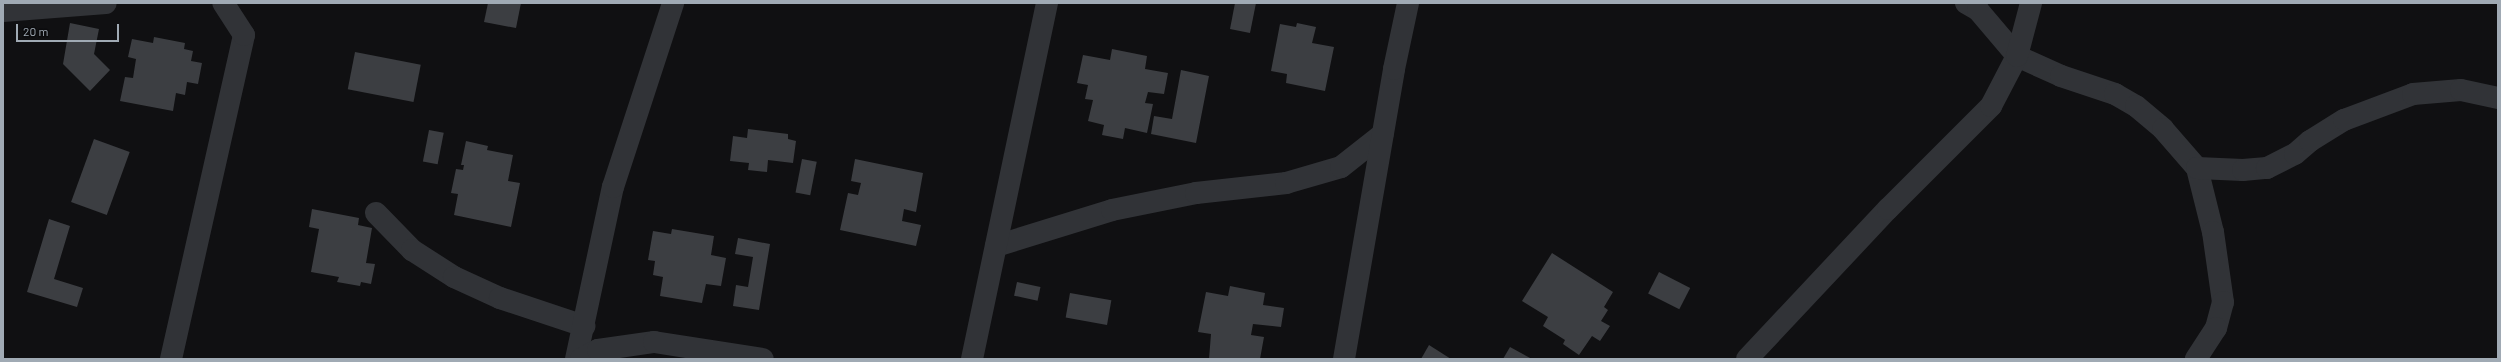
<!DOCTYPE html>
<style>
body{margin:0}
#map{position:relative;width:2501px;height:362px;overflow:hidden;background:#101012;font-family:Barlow,sans-serif}
div>[style]{position:absolute}
[style*='--x']{left:calc(var(--x)*1px);top:calc(var(--y)*1px);width:calc(var(--w)*1px);rotate:calc(var(--a)*1deg)}
.building>*{inset:0;background:#3c3e42;transform-origin:0 0}
.street>*{height:22px;margin:-11px;padding:0 11px;transform-origin:11px;border-radius:11px;background:#313337}
span{translate:-50% -50%;white-space:nowrap;text-align:center;line-height:1.15;-webkit-text-stroke:3px #0b0b0d;paint-order:stroke}
.frame{position:absolute;inset:0;border:4px solid #a0aab4;pointer-events:none}
.scale{position:absolute;left:16px;top:24px;width:103px;height:18px;box-sizing:border-box;border:2px solid #a0aab4;border-top:0;padding-left:5px;font-size:12px;line-height:14px;white-space:nowrap;color:#a0aab4;-webkit-text-stroke:3px #0b0b0d;paint-order:stroke}
</style>
<div id="map">
<div class="building">
<i style="clip-path:polygon(488px 3px,521px 3px,516px 28px,484px 22px)"></i>
<i style="clip-path:polygon(1235px 3px,1256px 3px,1250px 33px,1230px 29px)"></i>
<i style="clip-path:polygon(70px 23px,99px 29px,94px 54px,110px 70px,90px 91px,63px 64px)"></i>
<i style="clip-path:polygon(1297px 23px,1316px 27px,1312px 43px,1334px 47px,1325px 91px,1286px 83px,1287px 74px,1271px 71px,1280px 24px,1296px 27px)"></i>
<i style="clip-path:polygon(154px 37px,185px 43px,184px 49px,193px 51px,191px 61px,202px 63px,198px 84px,187px 82px,185px 95px,176px 93px,173px 111px,120px 101px,125px 77px,133px 78px,136px 59px,128px 57px,132px 39px,153px 43px)"></i>
<i style="clip-path:polygon(1112px 49px,1147px 56px,1145px 69px,1168px 73px,1164px 94px,1148px 92px,1145px 103px,1153px 104px,1147px 133px,1125px 128px,1123px 139px,1102px 135px,1104px 125px,1088px 121px,1093px 100px,1085px 99px,1088px 85px,1077px 83px,1083px 55px,1110px 60px)"></i>
<i style="left:355px;top:52px;width:67px;height:38px;rotate:11deg"></i>
<i style="clip-path:polygon(1181px 70px,1209px 76px,1196px 143px,1151px 134px,1154px 116px,1172px 119px)"></i>
<i style="clip-path:polygon(748px 129px,788px 134px,788px 139px,796px 141px,793px 163px,768px 160px,767px 172px,748px 170px,749px 163px,730px 161px,733px 136px,747px 138px)"></i>
<i style="left:429px;top:130px;width:15px;height:32px;rotate:11deg"></i>
<i style="left:94px;top:139px;width:38px;height:67px;rotate:20deg"></i>
<i style="clip-path:polygon(466px 141px,488px 146px,487px 150px,513px 155px,508px 181px,520px 183px,511px 227px,454px 215px,458px 194px,451px 193px,456px 169px,463px 170px,464px 165px,461px 165px)"></i>
<i style="left:802px;top:159px;width:15px;height:34px;rotate:11deg"></i>
<i style="clip-path:polygon(855px 159px,923px 173px,916px 212px,904px 209px,902px 221px,921px 225px,916px 246px,840px 230px,848px 193px,858px 195px,861px 183px,851px 181px)"></i>
<i style="clip-path:polygon(312px 209px,359px 218px,358px 225px,372px 228px,366px 263px,375px 264px,371px 284px,361px 282px,360px 286px,337px 282px,339px 277px,311px 272px,319px 229px,309px 227px)"></i>
<i style="clip-path:polygon(49px 219px,70px 226px,54px 279px,83px 288px,77px 307px,27px 292px)"></i>
<i style="clip-path:polygon(672px 229px,714px 236px,711px 255px,726px 258px,721px 286px,706px 284px,702px 303px,660px 296px,663px 277px,653px 275px,655px 261px,648px 260px,653px 231px,671px 234px)"></i>
<i style="clip-path:polygon(738px 238px,770px 244px,759px 310px,733px 306px,736px 285px,748px 287px,753px 257px,735px 254px)"></i>
<i style="clip-path:polygon(1552px 253px,1613px 292px,1604px 307px,1608px 310px,1601px 321px,1610px 326px,1600px 341px,1592px 336px,1579px 355px,1563px 344px,1565px 340px,1543px 326px,1548px 317px,1522px 301px)"></i>
<i style="left:1659px;top:272px;width:35px;height:24px;rotate:27deg"></i>
<i style="left:1017px;top:282px;width:24px;height:14px;rotate:12deg"></i>
<i style="clip-path:polygon(1230px 286px,1265px 293px,1263px 305px,1284px 308px,1281px 327px,1253px 324px,1251px 335px,1264px 337px,1260px 359px,1209px 359px,1211px 334px,1198px 332px,1206px 292px,1228px 296px)"></i>
<i style="left:1070px;top:293px;width:42px;height:25px;rotate:10deg"></i>
<i style="clip-path:polygon(1429px 345px,1451px 359px,1421px 359px)"></i>
<i style="clip-path:polygon(1510px 347px,1532px 359px,1503px 359px)"></i>
</div>
<div class="street">
<i style="--x:1966;--y:3;--w:14;--a:30"></i>
<i style="--x:1978;--y:10;--w:60;--a:49.7"></i>
<i style="--x:2017;--y:56;--w:48;--a:24.4"></i>
<i style="--x:2061;--y:76;--w:57;--a:18.4"></i>
<i style="--x:2115;--y:94;--w:24;--a:30"></i>
<i style="--x:2136;--y:106;--w:35;--a:40"></i>
<i style="--x:2163;--y:129;--w:52;--a:48.9"></i>
<i style="--x:2197;--y:168;--w:66;--a:76"></i>
<i style="--x:2213;--y:232;--w:71;--a:81.9"></i>
<i style="--x:2223;--y:302;--w:27;--a:105"></i>
<i style="--x:2216;--y:328;--w:37;--a:123"></i>
<i style="--x:3;--y:11;--w:103;--a:-4.4"></i>
<i style="--x:2197;--y:168;--w:46;--a:2.5"></i>
<i style="--x:2243;--y:170;--w:24;--a:-5"></i>
<i style="--x:2267;--y:168;--w:31;--a:-27"></i>
<i style="--x:2295;--y:154;--w:20;--a:-41"></i>
<i style="--x:2310;--y:141;--w:40;--a:-32"></i>
<i style="--x:2344;--y:120;--w:74;--a:-20.6"></i>
<i style="--x:2413;--y:94;--w:48;--a:-4.8"></i>
<i style="--x:2461;--y:90;--w:38;--a:12"></i>
<i style="--x:376;--y:213;--w:52;--a:45.8"></i>
<i style="--x:412;--y:250;--w:50;--a:32.7"></i>
<i style="--x:454;--y:277;--w:51;--a:24.5"></i>
<i style="--x:500;--y:298;--w:89;--a:18.4"></i>
<i style="--x:996;--y:246;--w:121;--a:-17.2"></i>
<i style="--x:1112;--y:210;--w:86;--a:-11.4"></i>
<i style="--x:1196;--y:193;--w:91;--a:-6.3"></i>
<i style="--x:1286;--y:183;--w:57;--a:-16.2"></i>
<i style="--x:1341;--y:167;--w:53;--a:-38.2"></i>
<i style="--x:171;--y:359;--w:332;--a:-77.3"></i>
<i style="--x:244;--y:35;--w:38;--a:-123"></i>
<i style="--x:576;--y:359;--w:176;--a:-77.9"></i>
<i style="--x:613;--y:187;--w:194;--a:-71.9"></i>
<i style="--x:581;--y:359;--w:19;--a:-28"></i>
<i style="--x:598;--y:350;--w:57;--a:-8.1"></i>
<i style="--x:654;--y:342;--w:110;--a:8.9"></i>
<i style="--x:972;--y:359;--w:364;--a:-78.1"></i>
<i style="--x:1344;--y:359;--w:294;--a:-80.2"></i>
<i style="--x:1394;--y:69;--w:67;--a:-78"></i>
<i style="--x:1747;--y:359;--w:206;--a:-46.8"></i>
<i style="--x:1888;--y:209;--w:146;--a:-45"></i>
<i style="--x:1991;--y:106;--w:56;--a:-62.5"></i>
<i style="--x:2017;--y:56;--w:55;--a:-75.2"></i>
</div>
<div class="frame"></div>
<div class="scale">20 m</div>
</div>
